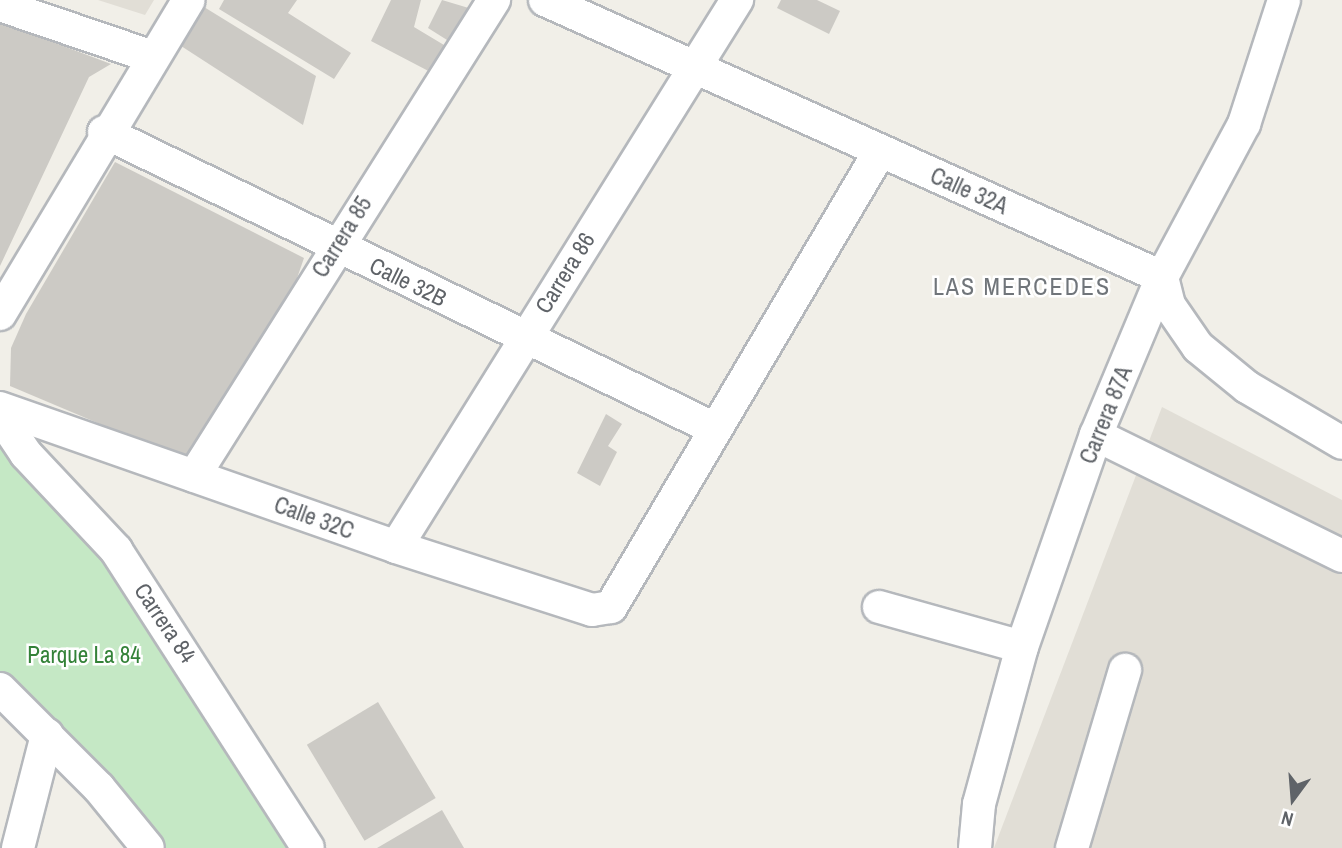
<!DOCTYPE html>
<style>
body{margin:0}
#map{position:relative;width:1342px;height:848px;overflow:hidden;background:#f1efe8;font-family:"Archivo Narrow",sans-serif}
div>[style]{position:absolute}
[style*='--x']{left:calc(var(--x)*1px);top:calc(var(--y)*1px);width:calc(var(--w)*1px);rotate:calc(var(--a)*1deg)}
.education>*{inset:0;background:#e1ded6}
.green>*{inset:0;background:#c5e8c5}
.building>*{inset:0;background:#cccac5;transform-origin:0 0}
.roads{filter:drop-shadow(2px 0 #b5b8bc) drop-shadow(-2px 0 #b5b8bc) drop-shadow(0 2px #b5b8bc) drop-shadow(0 -2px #b5b8bc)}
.minor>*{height:32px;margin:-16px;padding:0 16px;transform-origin:16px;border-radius:16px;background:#fff}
span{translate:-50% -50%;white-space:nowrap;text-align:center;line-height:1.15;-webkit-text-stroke:5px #fff;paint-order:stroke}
.street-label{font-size:23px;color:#5f6368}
.park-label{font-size:23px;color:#348238}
.neighbourhood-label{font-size:24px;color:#70757a;letter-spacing:2px}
.north{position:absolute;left:1258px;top:764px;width:70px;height:70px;-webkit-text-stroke:5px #fff;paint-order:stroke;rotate:196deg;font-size:19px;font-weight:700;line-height:28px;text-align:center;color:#5f6368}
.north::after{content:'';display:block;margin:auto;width:24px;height:32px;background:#5f6368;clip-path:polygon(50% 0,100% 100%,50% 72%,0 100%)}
</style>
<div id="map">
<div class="education">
<i style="clip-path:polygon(98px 0,154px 0,145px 15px)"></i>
<i style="clip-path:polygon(1162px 407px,1342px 500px,1342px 848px,994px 848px)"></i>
</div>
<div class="green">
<i style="clip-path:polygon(0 408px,116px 550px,308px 848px,147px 848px,0 689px)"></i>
</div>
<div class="building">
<i style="clip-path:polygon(224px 0,297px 0,288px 13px,351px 53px,334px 79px,219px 9px)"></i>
<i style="clip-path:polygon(391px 0,421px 0,414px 27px,454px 51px,438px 76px,371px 41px)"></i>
<i style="clip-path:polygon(442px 0,472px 9px,455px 45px,428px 28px)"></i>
<i style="clip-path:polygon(781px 0,817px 0,840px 11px,829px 34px,777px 8px)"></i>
<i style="clip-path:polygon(204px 7px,316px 76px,303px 125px,178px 44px)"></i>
<i style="clip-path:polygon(0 22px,111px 64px,89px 77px,0 266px)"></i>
<i style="clip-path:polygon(115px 162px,304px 258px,295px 284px,207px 433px,183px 459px,10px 386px,11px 348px,26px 314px)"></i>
<i style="clip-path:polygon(606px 414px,622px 424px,608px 446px,617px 452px,600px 486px,577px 473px)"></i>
<i style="left:378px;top:702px;width:112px;height:83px;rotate:59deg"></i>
<i style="clip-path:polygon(442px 810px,464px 848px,377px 848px)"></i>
</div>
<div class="roads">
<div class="minor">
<i style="--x:545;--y:0;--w:676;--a:24.18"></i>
<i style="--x:1162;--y:277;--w:29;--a:76"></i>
<i style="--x:1169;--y:305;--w:51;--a:55.4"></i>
<i style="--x:1198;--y:347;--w:63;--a:39.2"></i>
<i style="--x:1247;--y:387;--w:110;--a:30.5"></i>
<i style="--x:0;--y:5;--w:162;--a:18.8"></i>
<i style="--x:104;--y:132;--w:677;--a:25.92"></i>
<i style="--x:0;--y:314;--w:366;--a:-59"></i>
<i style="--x:0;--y:408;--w:420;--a:19.3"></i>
<i style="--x:396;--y:547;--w:206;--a:17.8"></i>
<i style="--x:592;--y:610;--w:19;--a:-9"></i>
<i style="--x:611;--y:607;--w:529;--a:-59.46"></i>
<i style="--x:0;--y:415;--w:47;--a:56.3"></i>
<i style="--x:26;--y:454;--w:132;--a:46.8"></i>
<i style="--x:116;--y:550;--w:354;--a:57.2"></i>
<i style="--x:1096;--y:435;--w:274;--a:26.2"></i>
<i style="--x:194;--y:476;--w:563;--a:-57.78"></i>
<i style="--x:396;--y:547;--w:645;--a:-58.06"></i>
<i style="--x:879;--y:607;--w:148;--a:15.6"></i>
<i style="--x:0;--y:689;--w:140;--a:45"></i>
<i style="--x:99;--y:788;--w:77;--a:50.8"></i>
<i style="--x:18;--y:848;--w:117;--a:-75.6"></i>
<i style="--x:975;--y:848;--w:44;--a:-84.8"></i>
<i style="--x:979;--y:804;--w:163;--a:-74.7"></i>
<i style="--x:1022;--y:647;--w:225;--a:-70.8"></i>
<i style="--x:1096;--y:435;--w:171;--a:-67.3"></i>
<i style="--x:1162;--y:277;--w:174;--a:-61.8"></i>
<i style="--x:1244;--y:124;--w:130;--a:-72.1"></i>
<i style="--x:1072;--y:848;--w:186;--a:-73.4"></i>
</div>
</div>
<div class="street-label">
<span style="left:969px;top:191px;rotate:24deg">Calle 32A</span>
<span style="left:342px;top:237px;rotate:-58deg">Carrera 85</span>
<span style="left:565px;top:273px;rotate:-58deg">Carrera 86</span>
<span style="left:408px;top:282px;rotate:26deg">Calle 32B</span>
<span style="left:1106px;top:415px;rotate:-68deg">Carrera 87A</span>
<span style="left:314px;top:518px;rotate:20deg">Calle 32C</span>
<span style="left:165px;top:623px;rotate:56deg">Carrera 84</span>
</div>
<div class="park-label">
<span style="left:84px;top:655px">Parque La 84</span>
</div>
<div class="neighbourhood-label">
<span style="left:1022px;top:287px">LAS MERCEDES</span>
</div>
<div class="north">N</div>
</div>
